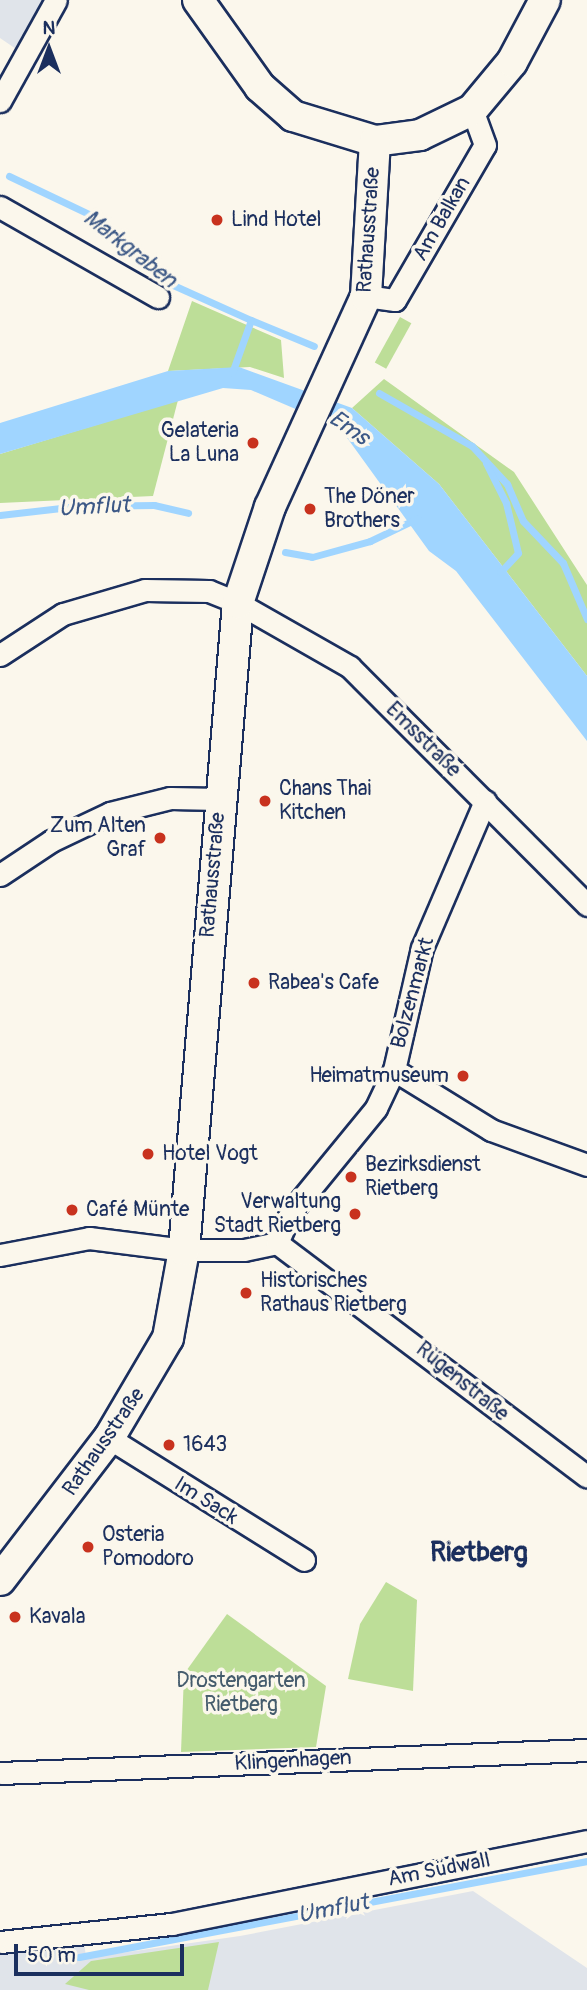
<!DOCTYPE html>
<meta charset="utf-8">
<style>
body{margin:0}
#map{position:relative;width:587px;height:1990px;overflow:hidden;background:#fbf7ec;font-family:Pangolin,sans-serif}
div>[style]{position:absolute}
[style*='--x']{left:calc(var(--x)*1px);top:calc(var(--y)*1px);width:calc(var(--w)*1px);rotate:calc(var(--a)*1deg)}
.built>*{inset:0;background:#e0e4ea}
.green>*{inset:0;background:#bdde98;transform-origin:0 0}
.water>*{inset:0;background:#a0d5ff}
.stream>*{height:7px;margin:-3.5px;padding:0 3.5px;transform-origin:3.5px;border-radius:3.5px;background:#a0d5ff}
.roads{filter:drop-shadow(2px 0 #1b2f5e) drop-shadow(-2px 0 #1b2f5e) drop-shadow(0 2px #1b2f5e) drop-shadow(0 -2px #1b2f5e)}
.street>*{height:21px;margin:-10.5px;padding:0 10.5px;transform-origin:10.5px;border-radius:10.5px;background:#fbf7ec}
.secondary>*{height:30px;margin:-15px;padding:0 15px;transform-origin:15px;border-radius:15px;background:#fbf7ec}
.dots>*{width:19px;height:19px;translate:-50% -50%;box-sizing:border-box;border:4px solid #fbf7ec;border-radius:50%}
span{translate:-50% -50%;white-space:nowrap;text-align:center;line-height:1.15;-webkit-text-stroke:7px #fbf7ec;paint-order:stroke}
.street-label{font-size:21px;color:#1b2f5e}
.poi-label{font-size:21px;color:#1b2f5e}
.left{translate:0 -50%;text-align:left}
.right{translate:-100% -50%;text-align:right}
.park-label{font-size:21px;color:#445b6c}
.water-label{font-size:23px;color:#3c5886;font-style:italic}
.district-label{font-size:28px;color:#1b2f5e;font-weight:700}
.north{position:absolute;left:14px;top:14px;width:70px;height:70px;-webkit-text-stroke:5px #fbf7ec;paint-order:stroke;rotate:0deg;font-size:19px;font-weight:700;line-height:28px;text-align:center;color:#1b2f5e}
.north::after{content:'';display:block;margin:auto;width:24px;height:32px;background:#1b2f5e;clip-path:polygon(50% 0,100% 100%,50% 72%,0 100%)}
.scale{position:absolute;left:14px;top:1944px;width:170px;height:32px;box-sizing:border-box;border:4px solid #1b2f5e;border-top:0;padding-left:9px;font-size:21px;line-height:24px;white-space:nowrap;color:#1b2f5e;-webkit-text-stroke:5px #fbf7ec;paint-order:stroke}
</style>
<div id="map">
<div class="built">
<i style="clip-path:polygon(0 0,45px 0,19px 51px,0 38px)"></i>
<i style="clip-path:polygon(473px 1891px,587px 1968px,587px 1990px,0 1990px,0 1946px,84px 1940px,86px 1958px,240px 1936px)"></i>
</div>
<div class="green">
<i style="clip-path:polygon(192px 301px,281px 340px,284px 378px,250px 367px,168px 371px)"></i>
<i style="left:400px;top:317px;width:13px;height:52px;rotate:29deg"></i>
<i style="clip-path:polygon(384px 379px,514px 472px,587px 585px,587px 676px,439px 484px,352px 408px)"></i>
<i style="clip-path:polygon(178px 400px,153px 496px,0 503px,0 454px)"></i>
<i style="clip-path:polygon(386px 1582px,417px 1600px,413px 1691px,348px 1679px,360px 1624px)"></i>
<i style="clip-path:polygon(227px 1614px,326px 1686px,316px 1747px,181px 1752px,184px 1674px)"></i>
<i style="clip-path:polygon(219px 1942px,208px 1990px,89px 1990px,65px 1984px,91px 1961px)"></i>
</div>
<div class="water">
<i style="clip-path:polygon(239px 367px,352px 408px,439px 484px,587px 676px,587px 741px,456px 571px,429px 551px,340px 428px,251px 390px,223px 388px,0 454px,0 423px,168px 371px)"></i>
</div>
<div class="stream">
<i style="--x:9;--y:176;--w:98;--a:25.5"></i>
<i style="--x:97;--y:218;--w:35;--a:50"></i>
<i style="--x:120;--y:245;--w:66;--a:37"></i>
<i style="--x:173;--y:285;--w:85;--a:24.2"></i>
<i style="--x:232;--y:373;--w:56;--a:-70.3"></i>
<i style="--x:251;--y:320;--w:68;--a:22.4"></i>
<i style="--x:379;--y:393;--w:107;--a:29.7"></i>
<i style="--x:472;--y:446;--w:52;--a:47.4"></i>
<i style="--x:507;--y:484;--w:40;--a:66.6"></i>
<i style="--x:523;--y:521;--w:58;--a:46.4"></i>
<i style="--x:563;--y:563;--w:61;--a:66.8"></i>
<i style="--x:486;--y:463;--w:45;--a:63.4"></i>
<i style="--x:506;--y:503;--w:51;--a:76.5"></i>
<i style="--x:518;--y:553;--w:26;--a:133"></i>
<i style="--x:0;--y:515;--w:79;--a:-6.6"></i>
<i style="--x:78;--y:506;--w:76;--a:-0.8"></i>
<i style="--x:154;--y:505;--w:35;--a:13"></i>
<i style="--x:285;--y:552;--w:27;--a:10"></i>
<i style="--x:312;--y:557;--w:60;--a:-15.4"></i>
<i style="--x:370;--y:541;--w:53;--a:-25.6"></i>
<i style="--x:79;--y:1957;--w:517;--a:-10.7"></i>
</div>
<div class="roads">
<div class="street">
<i style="--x:0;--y:101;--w:115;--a:-61"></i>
<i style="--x:0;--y:207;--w:182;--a:29.7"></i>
<i style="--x:366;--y:296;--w:29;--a:8"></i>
<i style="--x:395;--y:300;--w:179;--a:-59.9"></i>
<i style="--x:485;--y:145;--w:37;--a:-110"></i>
<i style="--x:0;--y:655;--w:75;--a:-33.1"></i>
<i style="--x:63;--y:614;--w:85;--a:-16.3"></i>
<i style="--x:145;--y:590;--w:64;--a:0.9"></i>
<i style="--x:209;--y:591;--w:31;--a:22"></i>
<i style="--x:238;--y:603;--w:129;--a:29.7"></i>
<i style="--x:350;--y:667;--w:336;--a:45.1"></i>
<i style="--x:0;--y:875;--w:61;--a:-33.7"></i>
<i style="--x:51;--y:841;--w:65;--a:-25.4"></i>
<i style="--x:110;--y:813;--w:62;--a:-14"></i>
<i style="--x:170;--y:798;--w:49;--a:1.2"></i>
<i style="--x:394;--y:1070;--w:114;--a:31.7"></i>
<i style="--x:491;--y:1130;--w:102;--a:20"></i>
<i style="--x:277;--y:1243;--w:34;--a:-66"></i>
<i style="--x:291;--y:1212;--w:134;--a:-50.7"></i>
<i style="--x:376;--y:1108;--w:42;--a:-64.7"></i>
<i style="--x:394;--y:1070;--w:125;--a:-77.1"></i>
<i style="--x:422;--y:948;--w:160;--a:-66.8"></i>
<i style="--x:0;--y:1255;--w:91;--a:-10.8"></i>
<i style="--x:89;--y:1238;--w:96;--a:7.2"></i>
<i style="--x:184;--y:1250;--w:60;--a:0"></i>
<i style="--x:244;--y:1250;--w:34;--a:-12"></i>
<i style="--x:277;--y:1243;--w:388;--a:37"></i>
<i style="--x:109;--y:1438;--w:230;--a:32"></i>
<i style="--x:0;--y:1773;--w:587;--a:-2.24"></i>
<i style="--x:0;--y:1942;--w:173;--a:-6"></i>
<i style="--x:172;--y:1924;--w:423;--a:-11.3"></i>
</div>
<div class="secondary">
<i style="--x:198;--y:0;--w:107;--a:54.5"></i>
<i style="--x:260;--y:87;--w:44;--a:41.3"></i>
<i style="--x:293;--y:116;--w:86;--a:17"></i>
<i style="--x:375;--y:141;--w:45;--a:-7.6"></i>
<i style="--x:420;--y:135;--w:58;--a:-25.7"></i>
<i style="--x:472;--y:110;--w:62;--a:-50.2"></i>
<i style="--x:512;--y:62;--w:70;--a:-62"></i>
<i style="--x:0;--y:1580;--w:179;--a:-52.5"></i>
<i style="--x:109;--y:1438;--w:116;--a:-59.5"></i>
<i style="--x:168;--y:1338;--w:89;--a:-79.7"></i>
<i style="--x:184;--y:1250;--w:649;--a:-85.23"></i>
<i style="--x:238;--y:603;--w:101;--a:-71.6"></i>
<i style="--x:270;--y:507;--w:232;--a:-65.5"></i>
<i style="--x:366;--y:296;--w:155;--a:-86.7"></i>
</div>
</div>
<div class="dots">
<i style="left:217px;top:220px;background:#c8321e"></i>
<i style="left:253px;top:443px;background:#c8321e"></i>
<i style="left:310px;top:509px;background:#c8321e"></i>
<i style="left:265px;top:801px;background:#c8321e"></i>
<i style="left:160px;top:838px;background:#c8321e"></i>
<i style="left:254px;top:983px;background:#c8321e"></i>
<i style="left:463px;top:1076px;background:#c8321e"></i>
<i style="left:148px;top:1154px;background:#c8321e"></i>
<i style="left:351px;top:1177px;background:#c8321e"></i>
<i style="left:72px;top:1210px;background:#c8321e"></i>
<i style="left:355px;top:1214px;background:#c8321e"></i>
<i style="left:246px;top:1293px;background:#c8321e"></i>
<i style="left:169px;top:1445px;background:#c8321e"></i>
<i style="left:88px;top:1547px;background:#c8321e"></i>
<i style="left:15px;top:1617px;background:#c8321e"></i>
</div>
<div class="street-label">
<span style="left:442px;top:219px;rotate:-60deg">Am Balkan</span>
<span style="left:369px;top:230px;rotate:-86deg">Rathausstraße</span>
<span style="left:423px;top:740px;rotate:45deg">Emsstraße</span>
<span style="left:213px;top:875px;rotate:-85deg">Rathausstraße</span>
<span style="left:413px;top:993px;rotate:-75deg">Bolzenmarkt</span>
<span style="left:462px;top:1382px;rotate:39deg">Rügenstraße</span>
<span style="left:104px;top:1442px;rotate:-55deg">Rathausstraße</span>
<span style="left:206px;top:1501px;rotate:32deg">Im Sack</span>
<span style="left:293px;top:1761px;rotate:-3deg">Klingenhagen</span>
<span style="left:439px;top:1870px;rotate:-11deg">Am Südwall</span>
</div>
<div class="poi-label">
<span class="left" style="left:231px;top:220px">Lind Hotel</span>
<span class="right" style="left:239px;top:443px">Gelateria<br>La Luna</span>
<span class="left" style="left:324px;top:509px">The Döner<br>Brothers</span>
<span class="left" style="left:279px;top:801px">Chans Thai<br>Kitchen</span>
<span class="right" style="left:146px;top:838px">Zum Alten<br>Graf</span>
<span class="left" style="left:268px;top:983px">Rabea's Cafe</span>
<span class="right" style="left:449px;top:1076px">Heimatmuseum</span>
<span class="left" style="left:162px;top:1154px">Hotel Vogt</span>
<span class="left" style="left:365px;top:1177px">Bezirksdienst<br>Rietberg</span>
<span class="right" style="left:341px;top:1214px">Verwaltung<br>Stadt Rietberg</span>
<span class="left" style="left:86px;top:1210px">Café Münte</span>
<span class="left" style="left:260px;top:1293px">Historisches<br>Rathaus Rietberg</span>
<span class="left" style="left:183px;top:1445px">1643</span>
<span class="left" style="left:102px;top:1547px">Osteria<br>Pomodoro</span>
<span class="left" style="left:29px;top:1617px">Kavala</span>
</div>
<div class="park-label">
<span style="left:241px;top:1693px">Drostengarten<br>Rietberg</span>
</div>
<div class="water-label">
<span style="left:130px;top:249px;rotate:38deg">Markgraben</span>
<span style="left:349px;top:428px;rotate:35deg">Ems</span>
<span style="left:94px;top:507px;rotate:-3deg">Umflut</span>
<span style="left:333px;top:1909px;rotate:-11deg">Umflut</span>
</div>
<div class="district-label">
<span style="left:479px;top:1553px">Rietberg</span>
</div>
<div class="north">N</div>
<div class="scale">50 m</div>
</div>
